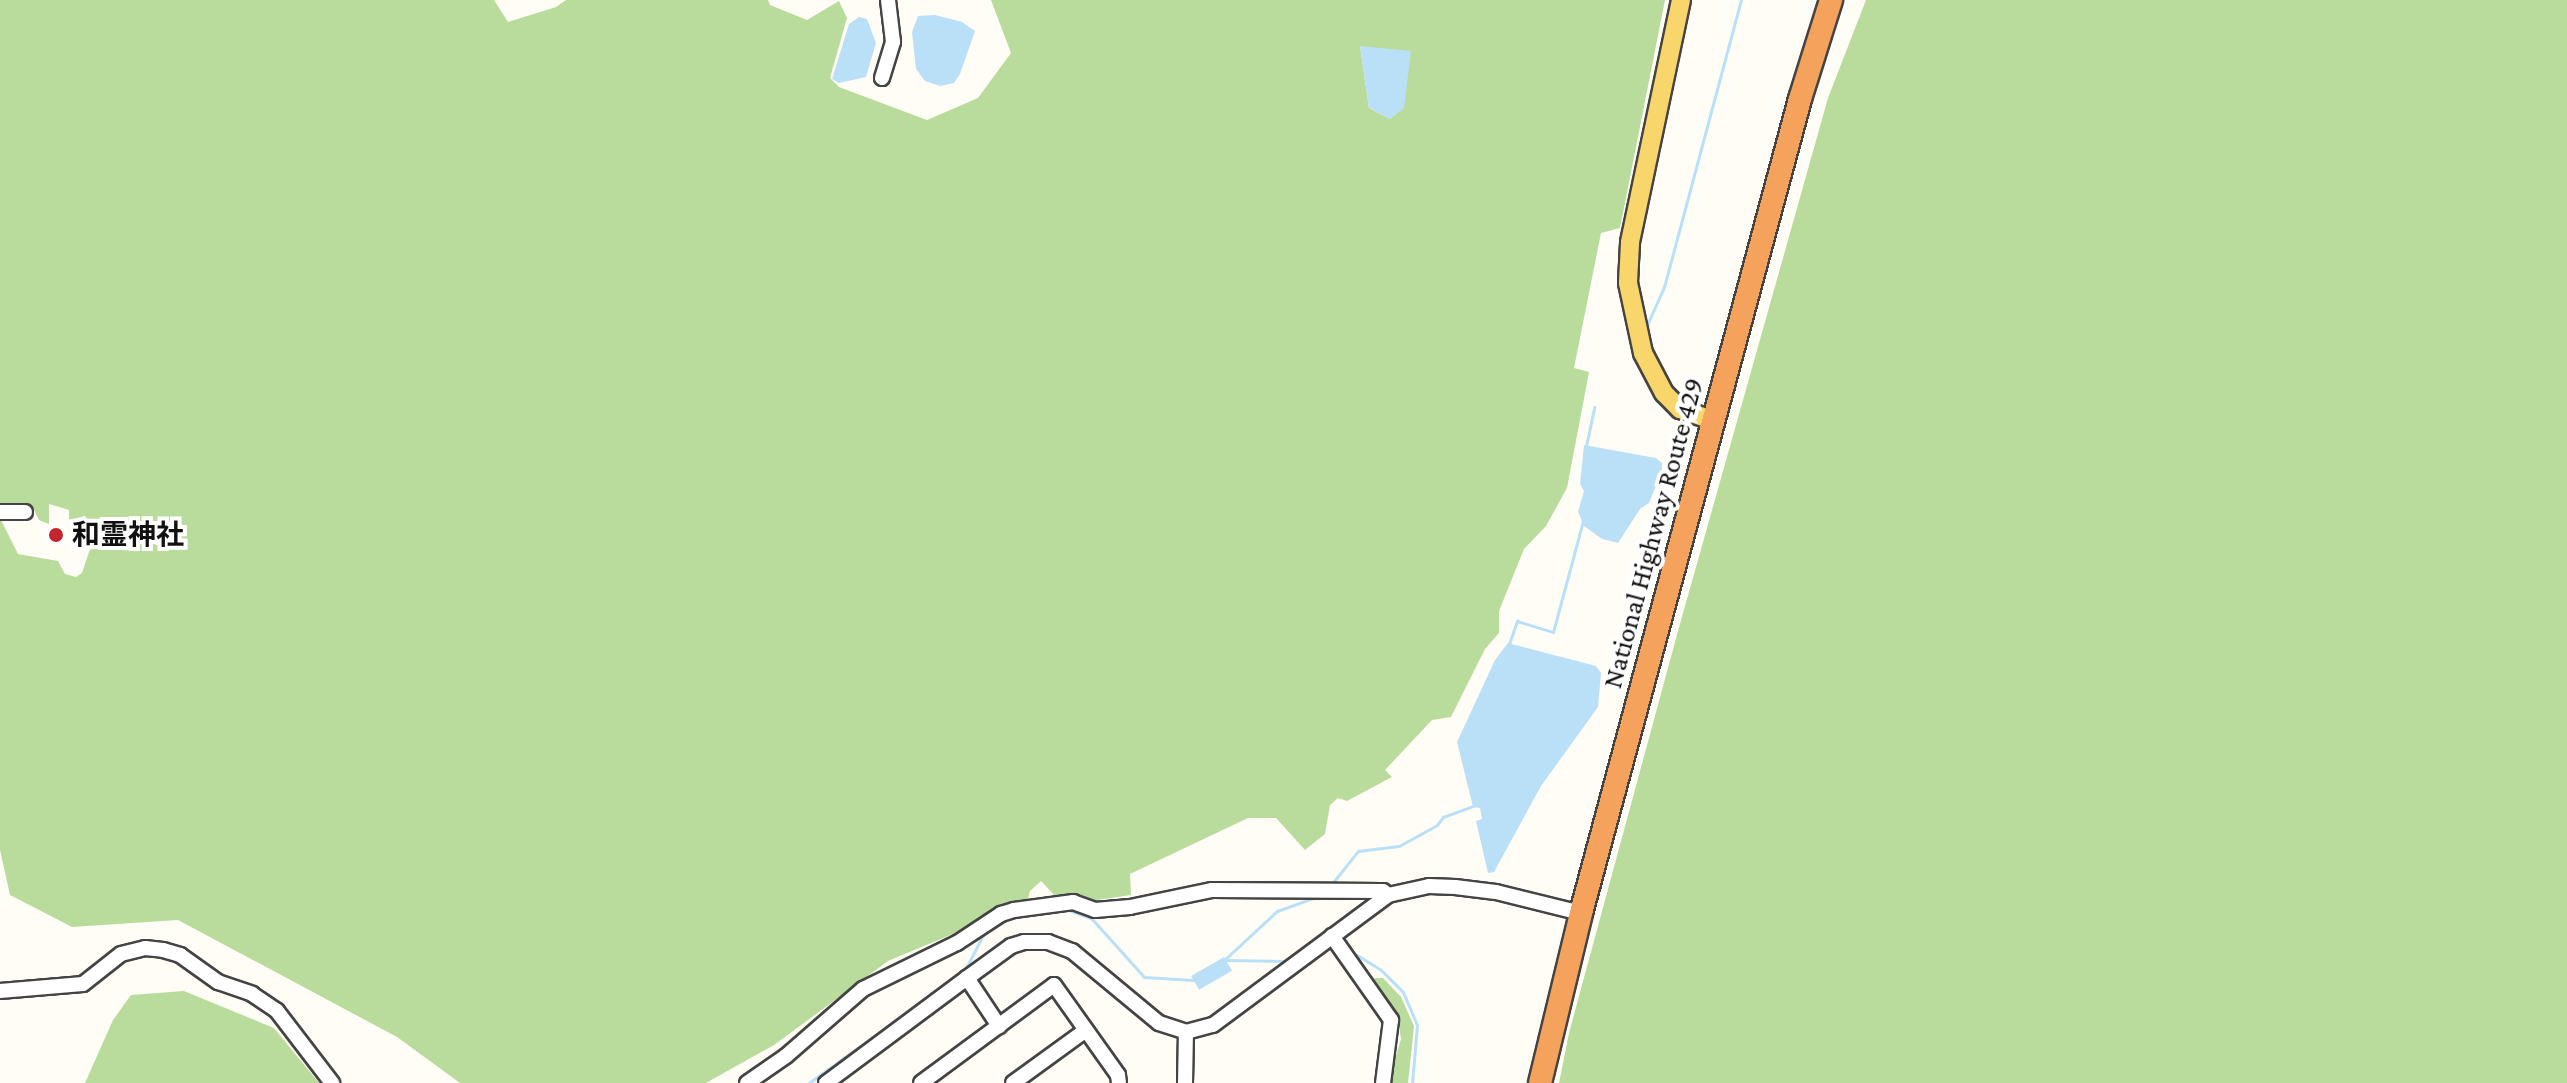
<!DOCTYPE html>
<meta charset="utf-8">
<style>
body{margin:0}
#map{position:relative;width:2567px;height:1083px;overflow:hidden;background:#fffdf5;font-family:"Crimson Pro","Noto Sans JP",serif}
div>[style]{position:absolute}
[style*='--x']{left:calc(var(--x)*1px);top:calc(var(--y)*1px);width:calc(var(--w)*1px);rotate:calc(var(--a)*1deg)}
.forest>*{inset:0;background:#b9dc9c}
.water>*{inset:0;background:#b9e0f7;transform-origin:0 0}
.stream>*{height:3px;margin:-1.5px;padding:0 1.5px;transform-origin:1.5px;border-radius:1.5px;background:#b9e0f7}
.roads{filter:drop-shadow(2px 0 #444) drop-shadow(-2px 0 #444) drop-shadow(0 2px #444) drop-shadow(0 -2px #444)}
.minor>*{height:14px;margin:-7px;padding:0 7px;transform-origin:7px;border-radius:7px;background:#fff}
.major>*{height:18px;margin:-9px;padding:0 9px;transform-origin:9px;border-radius:9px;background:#f9d66b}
.highway>*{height:22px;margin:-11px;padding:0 11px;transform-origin:11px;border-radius:11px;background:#f5a25d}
.dots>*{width:22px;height:22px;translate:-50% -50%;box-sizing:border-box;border:4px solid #fff;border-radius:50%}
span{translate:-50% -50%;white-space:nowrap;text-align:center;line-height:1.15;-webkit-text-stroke:8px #fff;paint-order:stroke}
.street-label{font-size:28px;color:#111}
.poi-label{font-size:28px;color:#111;font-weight:700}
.left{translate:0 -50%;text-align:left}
</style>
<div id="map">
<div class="forest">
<i style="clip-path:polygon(evenodd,0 0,494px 0,508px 22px,556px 7px,566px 0,768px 0,770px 5px,807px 20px,839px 1px,847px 18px,830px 78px,839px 87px,927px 120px,978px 98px,1011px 53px,991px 0,1665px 0,1620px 228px,1601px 233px,1574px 368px,1589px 372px,1567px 488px,1546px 526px,1524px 549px,1499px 611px,1499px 633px,1485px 649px,1451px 717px,1432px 720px,1385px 770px,1392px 777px,1347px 801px,1338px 798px,1330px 805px,1325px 834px,1305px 850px,1276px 818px,1248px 818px,1130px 874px,1131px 895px,1090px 901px,1057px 898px,1041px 881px,1030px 891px,1027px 903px,888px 961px,774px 1045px,706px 1083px,460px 1083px,397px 1037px,178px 920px,72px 927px,10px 895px,0 850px,0 518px,18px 554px,58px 561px,65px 574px,76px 577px,82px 573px,96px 531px,81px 531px,69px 523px,69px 510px,49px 504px,49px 524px,39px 520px,33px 508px,0 509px,0 0,1360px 46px,1405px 80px,1403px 108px,1390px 119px,1369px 108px,1360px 46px)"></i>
<i style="clip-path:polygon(1866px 0,2567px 0,2567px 1083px,1559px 1083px,1569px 1033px,1678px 631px,1828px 98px)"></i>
<i style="clip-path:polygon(1375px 978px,1383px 978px,1401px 997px,1414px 1026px,1408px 1083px,1388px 1083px,1401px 1039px,1398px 1019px,1373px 982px)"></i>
<i style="clip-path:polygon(184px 991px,274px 1028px,319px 1083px,85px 1083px,113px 1020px,131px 995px)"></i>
</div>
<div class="water">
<i style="clip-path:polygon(935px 15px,962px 22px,975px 31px,960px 74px,954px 83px,940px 86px,925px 81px,916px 69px,912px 32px,918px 16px)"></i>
<i style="clip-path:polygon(859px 17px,867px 19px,876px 43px,866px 77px,839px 83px,832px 79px,849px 24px)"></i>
<i style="clip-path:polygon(1360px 46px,1411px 51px,1404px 108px,1390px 119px,1369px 108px)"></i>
<i style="clip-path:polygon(1584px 445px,1656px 458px,1662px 463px,1662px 471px,1649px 503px,1640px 509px,1618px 543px,1602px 539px,1584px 526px,1578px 512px,1584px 491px,1580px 484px)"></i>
<i style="clip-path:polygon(1508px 643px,1596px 666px,1601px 673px,1598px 707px,1541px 786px,1494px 872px,1488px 873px,1476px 821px,1482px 819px,1480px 808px,1473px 807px,1457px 742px,1495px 660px)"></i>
<i style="left:1224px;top:957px;width:16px;height:38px;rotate:60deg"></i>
</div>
<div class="stream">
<i style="--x:1646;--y:327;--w:44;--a:-65.8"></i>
<i style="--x:1664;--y:287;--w:297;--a:-75"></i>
<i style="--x:1586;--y:446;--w:40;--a:-78"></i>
<i style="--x:1508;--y:647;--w:28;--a:-71"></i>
<i style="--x:1517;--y:621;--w:38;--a:17"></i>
<i style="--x:1553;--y:632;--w:115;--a:-74.9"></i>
<i style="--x:1330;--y:886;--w:45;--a:-51.3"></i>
<i style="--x:1358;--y:851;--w:41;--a:-7"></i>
<i style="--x:1399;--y:846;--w:43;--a:-28.9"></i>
<i style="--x:1437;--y:825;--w:10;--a:-53"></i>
<i style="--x:1443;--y:817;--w:33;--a:-20"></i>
<i style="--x:1069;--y:910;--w:25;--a:21"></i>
<i style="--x:1092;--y:919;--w:78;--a:48.1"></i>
<i style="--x:1144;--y:977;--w:49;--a:3.5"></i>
<i style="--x:1357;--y:955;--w:28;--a:32"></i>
<i style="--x:1381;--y:970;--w:31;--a:45"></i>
<i style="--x:1403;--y:992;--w:36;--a:67"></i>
<i style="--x:1417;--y:1025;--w:58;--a:94.9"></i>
<i style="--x:1225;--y:960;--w:61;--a:0.9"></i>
<i style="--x:1223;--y:961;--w:74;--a:-42.8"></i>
<i style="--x:1277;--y:911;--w:41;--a:-19.7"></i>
<i style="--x:809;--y:1083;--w:193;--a:-35.9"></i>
<i style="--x:965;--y:970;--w:44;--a:-62.9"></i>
</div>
<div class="roads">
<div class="minor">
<i style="--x:882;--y:78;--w:38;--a:-73"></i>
<i style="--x:893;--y:42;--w:42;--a:-96.8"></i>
<i style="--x:0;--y:512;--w:25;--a:0"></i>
<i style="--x:1332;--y:936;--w:103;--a:54.9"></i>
<i style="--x:1391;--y:1020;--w:64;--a:97.2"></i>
<i style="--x:967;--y:978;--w:58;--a:56.3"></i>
<i style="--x:0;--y:991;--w:83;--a:-4.8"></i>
<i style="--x:83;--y:984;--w:48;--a:-38.3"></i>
<i style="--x:121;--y:954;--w:25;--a:-14"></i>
<i style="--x:145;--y:948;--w:18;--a:6"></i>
<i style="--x:163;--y:950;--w:18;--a:16"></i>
<i style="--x:180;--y:955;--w:47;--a:35.4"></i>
<i style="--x:218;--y:982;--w:36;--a:19"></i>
<i style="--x:252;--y:994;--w:30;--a:34"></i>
<i style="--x:277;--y:1011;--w:91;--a:52.6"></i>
<i style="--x:747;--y:1083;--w:47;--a:-34.7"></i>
<i style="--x:786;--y:1056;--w:102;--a:-41"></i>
<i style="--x:863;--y:989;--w:105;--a:-26.1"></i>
<i style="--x:957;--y:943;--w:53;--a:-33.4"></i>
<i style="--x:1001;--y:914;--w:14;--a:-17"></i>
<i style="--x:1014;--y:910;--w:60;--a:-7.7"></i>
<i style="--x:1073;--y:902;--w:23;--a:20"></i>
<i style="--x:1095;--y:910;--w:35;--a:-5"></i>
<i style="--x:1130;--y:907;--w:84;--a:-11.7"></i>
<i style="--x:1212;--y:890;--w:171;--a:0.3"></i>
<i style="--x:1383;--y:891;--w:6;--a:39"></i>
<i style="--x:826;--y:1083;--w:176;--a:-36.7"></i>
<i style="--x:967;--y:978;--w:54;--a:-36"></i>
<i style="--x:1011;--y:946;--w:14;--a:-17"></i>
<i style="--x:1024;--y:942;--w:24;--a:0"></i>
<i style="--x:1048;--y:942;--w:26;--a:21"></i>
<i style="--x:1072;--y:951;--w:113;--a:39.6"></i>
<i style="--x:1159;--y:1023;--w:28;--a:18"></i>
<i style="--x:1186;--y:1032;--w:28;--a:-15"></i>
<i style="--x:1213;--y:1025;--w:218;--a:-36.6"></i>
<i style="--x:1388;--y:895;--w:42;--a:-12.4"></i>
<i style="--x:1429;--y:886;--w:26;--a:2"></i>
<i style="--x:1455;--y:887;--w:41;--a:7"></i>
<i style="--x:1496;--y:892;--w:88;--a:13.9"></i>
<i style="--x:921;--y:1083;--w:165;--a:-36.4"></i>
<i style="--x:1054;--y:985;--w:110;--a:54.6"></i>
<i style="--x:1118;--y:1075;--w:8;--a:83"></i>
<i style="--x:1013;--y:1083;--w:90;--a:-36"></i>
<i style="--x:1185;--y:1083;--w:51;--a:-88.9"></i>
</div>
<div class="major">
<i style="--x:1681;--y:0;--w:248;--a:101.9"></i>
<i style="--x:1630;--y:243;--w:40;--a:92.9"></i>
<i style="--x:1628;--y:283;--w:72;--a:77.9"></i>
<i style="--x:1643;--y:353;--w:45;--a:62.3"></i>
<i style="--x:1664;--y:393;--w:23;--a:45"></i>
<i style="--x:1680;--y:409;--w:36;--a:19"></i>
</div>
<div class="highway">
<i style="--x:1540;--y:1083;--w:175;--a:-76.4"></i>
<i style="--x:1581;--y:913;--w:843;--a:-74.94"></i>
<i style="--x:1800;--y:99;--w:104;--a:-72.6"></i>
</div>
</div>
<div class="dots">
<i style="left:56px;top:535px;background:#c4262e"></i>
</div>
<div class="street-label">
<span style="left:1653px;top:533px;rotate:-75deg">National Highway Route 429</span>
</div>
<div class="poi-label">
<span class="left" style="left:72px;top:535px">和霊神社</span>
</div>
</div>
